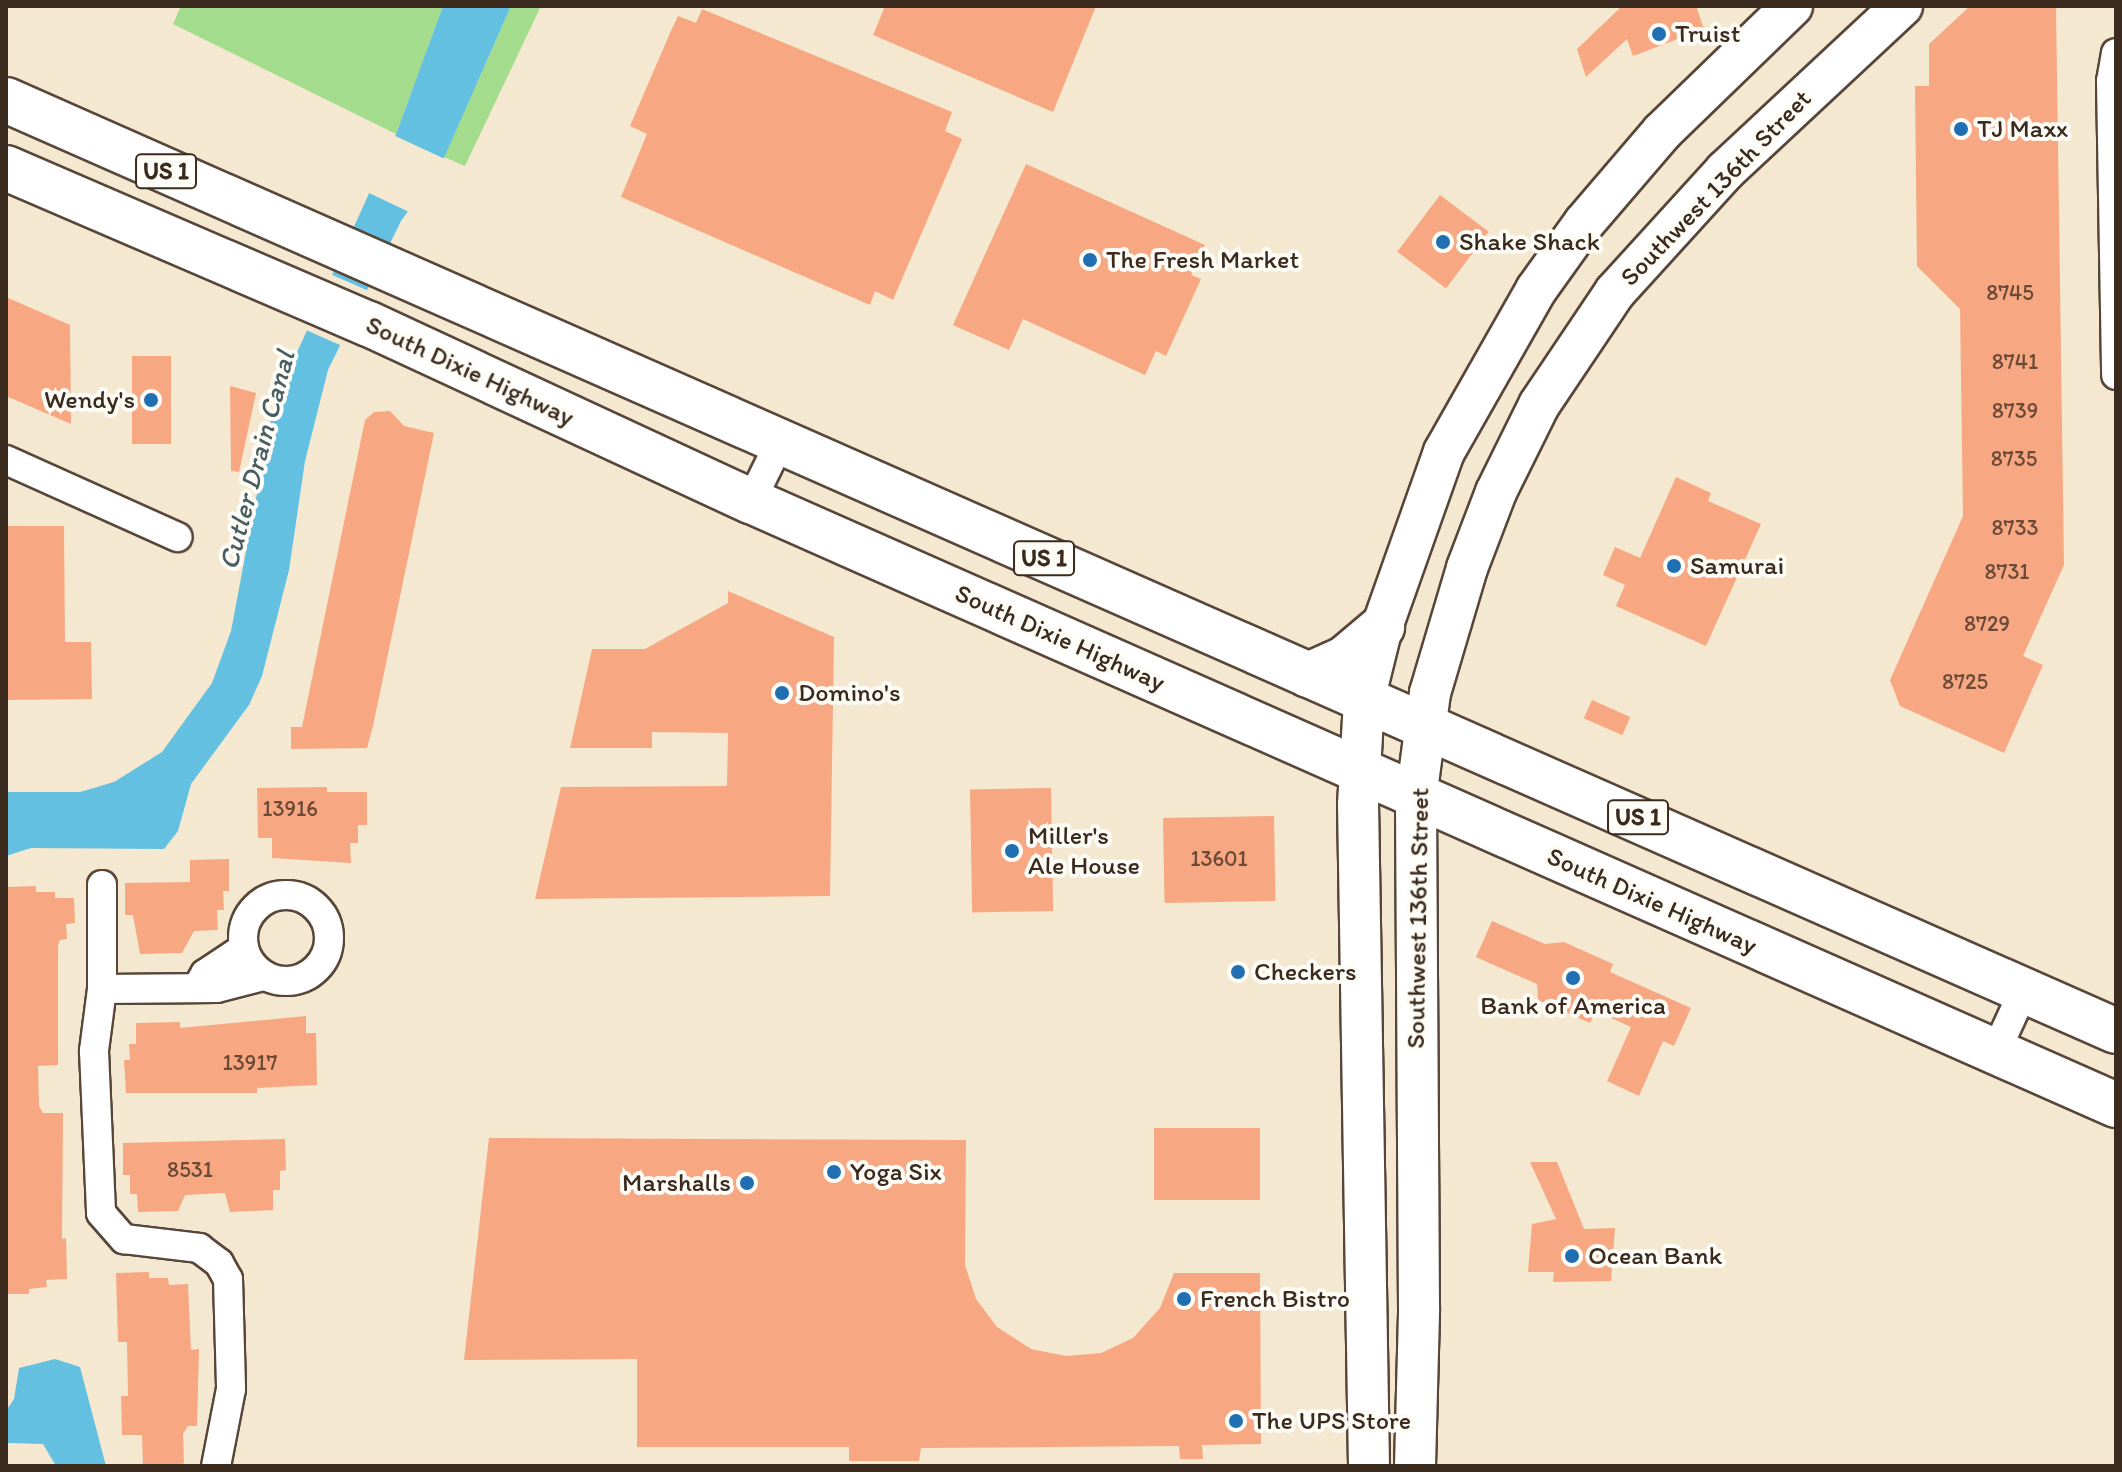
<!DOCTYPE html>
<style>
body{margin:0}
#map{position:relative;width:2122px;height:1472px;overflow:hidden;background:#f4e8d0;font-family:Itim,sans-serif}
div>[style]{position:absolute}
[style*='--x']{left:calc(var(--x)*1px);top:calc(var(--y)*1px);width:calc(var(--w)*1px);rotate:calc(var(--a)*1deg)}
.green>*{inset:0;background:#a4dc8d}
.water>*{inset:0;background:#63c0e1}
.pier>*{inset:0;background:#f4e8d0;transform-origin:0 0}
.building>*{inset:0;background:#f7a882;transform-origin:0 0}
.roads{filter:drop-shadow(2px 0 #574639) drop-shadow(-2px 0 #574639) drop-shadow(0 2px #574639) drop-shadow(0 -2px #574639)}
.street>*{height:28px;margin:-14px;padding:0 14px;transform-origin:14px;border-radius:14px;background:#fff}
.street>.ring{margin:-14px;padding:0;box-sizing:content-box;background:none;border:28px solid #fff;border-radius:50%}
.secondary>*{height:40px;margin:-20px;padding:0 20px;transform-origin:20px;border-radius:20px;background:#fff}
.highway>*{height:44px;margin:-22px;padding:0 22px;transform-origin:22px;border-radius:22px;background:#fff}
.dots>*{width:22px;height:22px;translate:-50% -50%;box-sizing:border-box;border:4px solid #fdfcf7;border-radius:50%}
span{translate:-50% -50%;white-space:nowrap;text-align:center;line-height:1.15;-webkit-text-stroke:8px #fdfcf7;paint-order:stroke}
.number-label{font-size:22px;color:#6a4a37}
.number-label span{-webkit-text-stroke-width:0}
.shield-label span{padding:2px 6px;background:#fdfcf7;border:2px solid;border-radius:6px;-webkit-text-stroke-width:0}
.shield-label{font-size:24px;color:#3b2a1e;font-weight:700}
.poi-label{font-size:26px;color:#3b2a1e}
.left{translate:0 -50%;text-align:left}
.right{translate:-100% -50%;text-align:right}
.street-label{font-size:26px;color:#3b2a1e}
.water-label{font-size:28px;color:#495e62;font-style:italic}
.frame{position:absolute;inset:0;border:8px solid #3b2a1e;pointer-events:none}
</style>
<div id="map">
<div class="green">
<i style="clip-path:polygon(181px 6px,443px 6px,396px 134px,173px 24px)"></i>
<i style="clip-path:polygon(511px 6px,541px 6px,465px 166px,444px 157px)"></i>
</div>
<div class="water">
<i style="clip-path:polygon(443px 6px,511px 6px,440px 167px,401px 221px,328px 370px,305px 461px,289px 570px,262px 676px,249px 705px,191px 784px,178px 831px,164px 849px,31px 848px,6px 856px,6px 792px,80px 792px,114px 782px,162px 752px,212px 683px,231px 631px,274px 403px,396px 134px)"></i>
<i style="clip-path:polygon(55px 1359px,80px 1367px,106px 1466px,56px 1466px,43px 1444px,6px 1443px,6px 1411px,14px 1399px,19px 1368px)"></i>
</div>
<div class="pier">
<i style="clip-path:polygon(391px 134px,447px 160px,411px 213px,365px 191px)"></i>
<i style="left:328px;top:273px;width:47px;height:61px;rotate:24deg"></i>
</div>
<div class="building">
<i style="clip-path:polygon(885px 6px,1096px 6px,1053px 112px,873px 35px)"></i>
<i style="clip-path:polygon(1622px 6px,1696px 6px,1704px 29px,1633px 56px,1627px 39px,1586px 77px,1577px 49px)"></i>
<i style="clip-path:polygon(1970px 6px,2056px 6px,2064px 565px,2023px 656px,2043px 665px,2004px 753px,1900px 706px,1890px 680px,1963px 516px,1960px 309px,1917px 266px,1915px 86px,1929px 86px,1929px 44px)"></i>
<i style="clip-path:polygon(702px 9px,952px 112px,945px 131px,962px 139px,893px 300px,875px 291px,870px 305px,621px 197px,647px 134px,630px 126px,670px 33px,678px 16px,696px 23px)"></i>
<i style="clip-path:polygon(1026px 164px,1205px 245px,1191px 275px,1201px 279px,1166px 356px,1156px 351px,1145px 375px,1023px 319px,1009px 350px,953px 325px)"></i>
<i style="left:1440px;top:195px;width:61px;height:71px;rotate:37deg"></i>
<i style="clip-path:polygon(6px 297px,70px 325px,71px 424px,6px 396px)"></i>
<i style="left:132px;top:356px;width:39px;height:88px"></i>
<i style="clip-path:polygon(230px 386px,256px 393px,239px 472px,231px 471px)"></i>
<i style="clip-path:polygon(390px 411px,404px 426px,434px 433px,373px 726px,367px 748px,291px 749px,291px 727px,302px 727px,365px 420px,374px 412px)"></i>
<i style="clip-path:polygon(1676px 477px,1711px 493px,1708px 501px,1761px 524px,1706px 646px,1616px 606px,1625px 585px,1603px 575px,1615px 547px,1640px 558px)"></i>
<i style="clip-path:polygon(6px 526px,64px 526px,65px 642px,91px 642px,92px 699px,6px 700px)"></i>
<i style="clip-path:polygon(728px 591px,834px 637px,830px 896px,535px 899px,561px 787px,727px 786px,728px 733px,652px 732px,652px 748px,570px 748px,592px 649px,645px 649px,728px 603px)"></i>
<i style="left:1592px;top:700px;width:42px;height:20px;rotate:24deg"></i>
<i style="clip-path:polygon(327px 787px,327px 792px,367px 792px,367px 825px,358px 825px,358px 843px,350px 843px,351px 863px,272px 858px,272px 838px,258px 838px,257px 788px)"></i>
<i style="left:1051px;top:788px;width:123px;height:81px;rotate:89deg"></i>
<i style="left:1274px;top:816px;width:85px;height:111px;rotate:89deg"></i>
<i style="clip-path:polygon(229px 859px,229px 891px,223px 891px,224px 910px,217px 910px,218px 930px,194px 931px,182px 953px,140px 954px,133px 915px,125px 915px,125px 883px,190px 882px,190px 860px)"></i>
<i style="clip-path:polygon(36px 886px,36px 892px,55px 892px,55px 898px,74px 898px,75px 923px,66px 924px,67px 939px,60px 940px,58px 946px,58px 1065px,38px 1066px,39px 1106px,43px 1113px,63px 1113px,62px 1239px,66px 1238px,67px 1279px,46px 1280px,47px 1287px,29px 1289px,29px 1294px,6px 1294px,6px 887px)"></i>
<i style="clip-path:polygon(1492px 921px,1545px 944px,1564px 942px,1613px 964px,1610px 972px,1691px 1008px,1674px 1046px,1663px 1041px,1639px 1096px,1607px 1081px,1631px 1027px,1596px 1011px,1590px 1023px,1538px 1000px,1537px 984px,1476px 957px)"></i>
<i style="clip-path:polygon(306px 1016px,306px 1033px,316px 1033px,317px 1085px,257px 1088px,257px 1093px,126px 1093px,124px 1060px,130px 1060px,129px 1044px,136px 1044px,136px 1023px,180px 1022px,180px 1028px)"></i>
<i style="left:1154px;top:1128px;width:106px;height:72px"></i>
<i style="clip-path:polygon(489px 1138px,966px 1140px,965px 1265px,976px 1299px,997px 1327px,1031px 1349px,1066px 1356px,1101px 1353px,1133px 1338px,1160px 1308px,1174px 1273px,1260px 1273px,1261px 1444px,1202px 1445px,1203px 1459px,1180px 1459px,1179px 1446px,921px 1448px,919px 1461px,849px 1461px,849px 1447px,637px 1447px,637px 1359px,464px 1360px)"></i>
<i style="clip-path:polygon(285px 1139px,286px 1170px,280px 1171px,280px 1190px,273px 1190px,273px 1210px,230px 1212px,225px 1193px,185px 1195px,178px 1211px,138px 1212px,137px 1194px,130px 1194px,130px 1175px,123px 1175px,123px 1143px)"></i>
<i style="clip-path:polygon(1530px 1162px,1557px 1162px,1584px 1229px,1615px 1228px,1611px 1281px,1553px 1282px,1554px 1272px,1528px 1272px,1532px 1224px,1556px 1219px)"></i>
<i style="clip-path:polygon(149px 1272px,149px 1278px,168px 1278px,169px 1285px,188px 1284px,191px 1350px,199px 1349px,197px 1426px,188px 1426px,183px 1434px,184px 1463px,178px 1466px,143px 1466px,142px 1435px,122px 1435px,121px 1396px,128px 1396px,127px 1342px,118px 1342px,116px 1273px)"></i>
</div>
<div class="roads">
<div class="street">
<i style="--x:2116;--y:53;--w:28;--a:100"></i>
<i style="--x:2111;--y:81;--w:294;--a:89"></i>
<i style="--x:6;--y:460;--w:188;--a:24.2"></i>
<i style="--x:751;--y:501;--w:66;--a:-63.8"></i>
<i style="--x:102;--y:885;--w:104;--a:90"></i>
<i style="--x:102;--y:989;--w:63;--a:97.4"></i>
<i style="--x:94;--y:1051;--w:162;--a:87.5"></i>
<i style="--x:101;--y:1213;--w:35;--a:49"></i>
<i style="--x:124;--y:1239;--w:76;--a:6.8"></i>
<i style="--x:199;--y:1248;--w:25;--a:37"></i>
<i style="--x:219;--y:1263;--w:18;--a:61"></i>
<i style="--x:228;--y:1279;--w:110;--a:88.4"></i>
<i style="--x:231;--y:1389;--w:78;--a:101"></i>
<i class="ring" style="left:243px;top:895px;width:58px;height:58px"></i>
<i style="--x:198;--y:986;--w:14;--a:-60"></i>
<i style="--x:205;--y:974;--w:47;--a:-33.7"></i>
<i style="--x:102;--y:989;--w:115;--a:-0.5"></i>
<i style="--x:217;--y:988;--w:48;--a:-14.6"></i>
<i style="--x:1996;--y:1051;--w:67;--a:-65.3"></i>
</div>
<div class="secondary">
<i style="--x:1369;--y:1466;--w:661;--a:-90.95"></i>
<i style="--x:1358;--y:805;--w:105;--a:-86.7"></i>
<i style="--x:1364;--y:700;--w:75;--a:-76.1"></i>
<i style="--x:1382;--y:627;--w:186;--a:-70.5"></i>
<i style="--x:1444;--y:452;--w:186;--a:-60.4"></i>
<i style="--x:1536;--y:290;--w:82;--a:-54.4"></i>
<i style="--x:1584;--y:223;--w:120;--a:-49.4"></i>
<i style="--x:1662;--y:132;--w:181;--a:-44.1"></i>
<i style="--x:1415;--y:1466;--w:158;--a:-88.5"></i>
<i style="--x:1419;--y:1308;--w:510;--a:-90.34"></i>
<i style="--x:1416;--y:798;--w:106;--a:-82.4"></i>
<i style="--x:1430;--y:693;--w:130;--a:-73.5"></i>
<i style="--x:1467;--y:568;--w:81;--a:-69.1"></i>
<i style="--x:1496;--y:492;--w:97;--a:-63.7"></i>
<i style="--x:1539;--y:405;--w:136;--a:-56.1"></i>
<i style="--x:1615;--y:292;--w:164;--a:-47.7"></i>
<i style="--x:1725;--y:171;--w:242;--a:-43"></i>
</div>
<div class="highway">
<i style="--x:6;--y:100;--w:2306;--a:23.81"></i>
<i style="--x:6;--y:168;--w:395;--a:23.3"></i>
<i style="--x:369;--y:324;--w:421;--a:24.9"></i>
<i style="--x:751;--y:501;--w:1493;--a:23.87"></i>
<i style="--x:1308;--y:675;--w:39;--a:-24"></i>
<i style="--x:1344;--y:659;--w:50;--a:-40.1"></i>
</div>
</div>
<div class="dots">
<i style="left:1659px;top:34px;background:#1f6fb2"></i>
<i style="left:1961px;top:129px;background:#1f6fb2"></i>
<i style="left:1443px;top:242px;background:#1f6fb2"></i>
<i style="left:1090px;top:260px;background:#1f6fb2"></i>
<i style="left:151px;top:400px;background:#1f6fb2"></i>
<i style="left:1674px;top:566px;background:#1f6fb2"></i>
<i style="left:782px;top:693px;background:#1f6fb2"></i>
<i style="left:1012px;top:851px;background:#1f6fb2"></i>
<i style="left:1238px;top:972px;background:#1f6fb2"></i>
<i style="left:1573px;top:978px;background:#1f6fb2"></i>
<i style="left:834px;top:1172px;background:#1f6fb2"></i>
<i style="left:747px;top:1183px;background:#1f6fb2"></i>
<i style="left:1572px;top:1256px;background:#1f6fb2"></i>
<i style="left:1184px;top:1299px;background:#1f6fb2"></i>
<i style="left:1236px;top:1421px;background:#1f6fb2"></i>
</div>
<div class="number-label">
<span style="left:2010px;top:293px">8745</span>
<span style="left:2015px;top:362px">8741</span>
<span style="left:2015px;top:411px">8739</span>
<span style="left:2014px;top:459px">8735</span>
<span style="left:2015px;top:528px">8733</span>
<span style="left:2007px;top:572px">8731</span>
<span style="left:1987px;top:624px">8729</span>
<span style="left:1965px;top:682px">8725</span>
<span style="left:290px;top:809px">13916</span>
<span style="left:1219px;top:859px">13601</span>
<span style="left:250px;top:1063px">13917</span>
<span style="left:190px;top:1170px">8531</span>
</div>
<div class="shield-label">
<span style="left:166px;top:171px">US 1</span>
<span style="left:1044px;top:558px">US 1</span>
<span style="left:1638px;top:817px">US 1</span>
</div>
<div class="poi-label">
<span class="left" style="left:1675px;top:34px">Truist</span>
<span class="left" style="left:1977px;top:129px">TJ Maxx</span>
<span class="left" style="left:1459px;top:242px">Shake Shack</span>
<span class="left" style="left:1106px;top:260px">The Fresh Market</span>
<span class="right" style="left:135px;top:400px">Wendy's</span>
<span class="left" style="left:1690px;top:566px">Samurai</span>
<span class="left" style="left:798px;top:693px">Domino's</span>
<span class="left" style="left:1028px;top:851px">Miller's<br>Ale House</span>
<span class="left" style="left:1254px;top:972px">Checkers</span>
<span style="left:1573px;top:1006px">Bank of America</span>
<span class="left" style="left:850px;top:1172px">Yoga Six</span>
<span class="right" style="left:731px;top:1183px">Marshalls</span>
<span class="left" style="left:1588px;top:1256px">Ocean Bank</span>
<span class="left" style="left:1200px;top:1299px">French Bistro</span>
<span class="left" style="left:1252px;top:1421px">The UPS Store</span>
</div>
<div class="street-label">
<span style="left:1716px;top:188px;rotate:-46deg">Southwest 136th Street</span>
<span style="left:470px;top:371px;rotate:25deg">South Dixie Highway</span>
<span style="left:1060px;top:638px;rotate:24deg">South Dixie Highway</span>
<span style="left:1652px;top:901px;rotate:24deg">South Dixie Highway</span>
<span style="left:1418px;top:918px;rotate:-89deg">Southwest 136th Street</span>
</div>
<div class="water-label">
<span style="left:256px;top:460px;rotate:-75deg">Cutler Drain Canal</span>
</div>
<div class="frame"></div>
</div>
